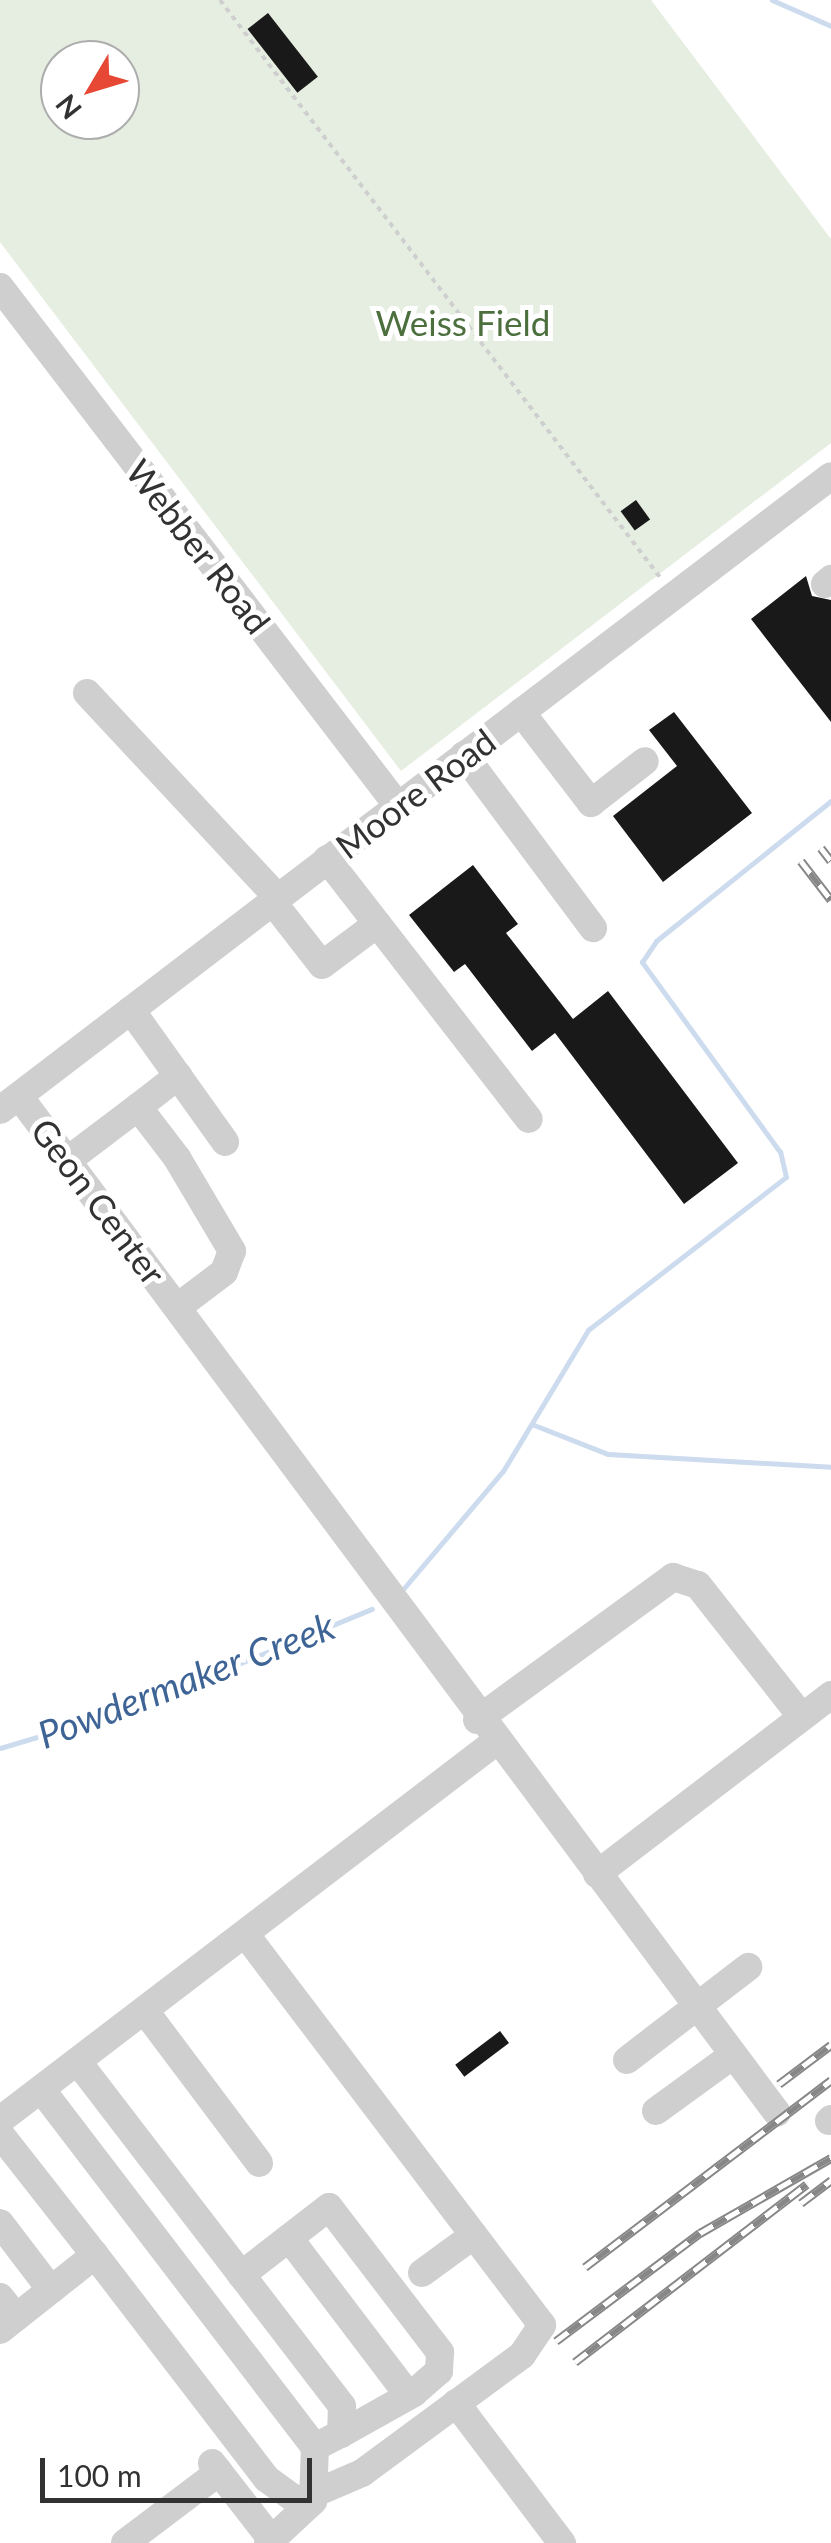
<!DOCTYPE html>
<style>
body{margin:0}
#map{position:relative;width:831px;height:2543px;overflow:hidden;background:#fff;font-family:Lato,sans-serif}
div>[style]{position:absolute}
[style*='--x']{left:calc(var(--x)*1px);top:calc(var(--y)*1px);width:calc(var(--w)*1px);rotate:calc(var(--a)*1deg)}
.green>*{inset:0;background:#e5eee0}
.stream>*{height:5px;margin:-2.5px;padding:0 2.5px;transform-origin:2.5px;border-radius:2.5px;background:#cddbee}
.building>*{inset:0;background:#191919;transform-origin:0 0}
.path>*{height:4px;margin-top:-2px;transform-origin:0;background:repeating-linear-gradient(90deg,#cfcfcf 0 5px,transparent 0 10px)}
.minor>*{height:28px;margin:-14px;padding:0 14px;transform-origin:14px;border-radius:14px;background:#cfcfcf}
.rail>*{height:9px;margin-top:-4.5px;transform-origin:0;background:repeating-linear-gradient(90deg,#fff 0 15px,#878787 0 30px);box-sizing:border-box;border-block:2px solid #878787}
span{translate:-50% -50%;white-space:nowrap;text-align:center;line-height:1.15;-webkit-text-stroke:10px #fff;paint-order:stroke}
.park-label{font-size:35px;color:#4c6f3e}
.street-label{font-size:35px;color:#323232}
.water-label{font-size:38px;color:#3e6496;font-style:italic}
.north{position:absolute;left:40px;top:40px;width:100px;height:100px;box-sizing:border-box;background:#fff;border:2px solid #adadad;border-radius:50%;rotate:232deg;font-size:28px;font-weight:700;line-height:40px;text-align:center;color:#323232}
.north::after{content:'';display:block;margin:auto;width:35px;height:45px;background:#e74836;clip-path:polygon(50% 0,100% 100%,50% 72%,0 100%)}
.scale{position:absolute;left:40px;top:2458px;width:272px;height:45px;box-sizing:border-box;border:5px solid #323232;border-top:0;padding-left:12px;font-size:30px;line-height:35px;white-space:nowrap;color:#323232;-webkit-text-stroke:8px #fff;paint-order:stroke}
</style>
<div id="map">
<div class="green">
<i style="clip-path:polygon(evenodd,0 0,651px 0,831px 239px,831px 443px,401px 771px,0 242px,0 0,60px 60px,120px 60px,120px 120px,60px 120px,60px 60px)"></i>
</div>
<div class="stream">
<i style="--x:772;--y:0;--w:64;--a:23.8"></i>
<i style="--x:534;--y:1425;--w:79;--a:21.4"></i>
<i style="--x:608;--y:1454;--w:223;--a:3.3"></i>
<i style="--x:404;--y:1588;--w:153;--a:-49.8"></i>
<i style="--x:503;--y:1471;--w:165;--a:-58.9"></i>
<i style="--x:588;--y:1330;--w:250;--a:-37.7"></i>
<i style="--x:786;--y:1177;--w:26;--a:-103"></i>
<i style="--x:780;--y:1152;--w:235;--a:-126"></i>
<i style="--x:642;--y:962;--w:25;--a:-56"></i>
<i style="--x:656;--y:941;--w:224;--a:-38.7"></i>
<i style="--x:0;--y:1748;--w:129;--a:-16.6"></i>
<i style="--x:124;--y:1711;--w:268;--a:-22.4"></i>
</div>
<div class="building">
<i style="left:268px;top:13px;width:81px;height:26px;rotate:52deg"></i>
<i style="left:636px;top:500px;width:24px;height:19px;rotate:54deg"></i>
<i style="clip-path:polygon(806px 576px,812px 596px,831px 600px,831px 722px,751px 619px)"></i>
<i style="clip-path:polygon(674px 712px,752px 813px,663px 882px,613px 816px,677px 766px,649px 730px)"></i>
<i style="clip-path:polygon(473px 865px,518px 924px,506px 933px,573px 1019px,608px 991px,738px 1163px,684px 1204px,555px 1033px,532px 1051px,465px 964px,454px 972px,409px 915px)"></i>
<i style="left:500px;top:2031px;width:15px;height:56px;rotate:53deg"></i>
</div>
<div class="path">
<i style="--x:220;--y:0;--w:729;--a:52.69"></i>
</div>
<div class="minor">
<i style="--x:0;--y:287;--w:654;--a:52.52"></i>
<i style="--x:825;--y:584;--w:8;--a:-40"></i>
<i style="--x:87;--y:693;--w:279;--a:47"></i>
<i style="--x:521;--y:712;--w:115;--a:52.4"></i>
<i style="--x:591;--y:803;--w:68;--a:-37.9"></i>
<i style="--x:464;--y:755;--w:216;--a:53.3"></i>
<i style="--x:327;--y:859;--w:329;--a:52.2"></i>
<i style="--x:272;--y:901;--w:81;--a:52"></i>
<i style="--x:322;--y:965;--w:69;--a:-36.7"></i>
<i style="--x:131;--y:1010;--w:162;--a:54.5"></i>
<i style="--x:19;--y:1096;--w:1268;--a:53.3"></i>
<i style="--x:138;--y:1107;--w:51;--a:-37.8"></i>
<i style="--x:0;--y:1110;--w:1045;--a:-37.34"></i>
<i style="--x:68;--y:1160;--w:88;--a:-37.1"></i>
<i style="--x:138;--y:1107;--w:64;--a:52.6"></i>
<i style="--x:177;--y:1158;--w:108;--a:59.4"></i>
<i style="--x:232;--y:1251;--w:22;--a:111"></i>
<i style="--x:224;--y:1272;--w:56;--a:142.9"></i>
<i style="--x:477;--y:1720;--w:243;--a:-36.1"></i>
<i style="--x:673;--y:1577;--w:26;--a:18"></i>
<i style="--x:698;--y:1585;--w:168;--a:51.8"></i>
<i style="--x:597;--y:1874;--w:295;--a:-37.4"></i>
<i style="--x:145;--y:2011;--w:190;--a:53.1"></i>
<i style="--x:627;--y:2060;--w:153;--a:-37.5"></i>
<i style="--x:41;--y:2089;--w:451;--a:52.6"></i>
<i style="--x:315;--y:2447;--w:29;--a:-27"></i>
<i style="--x:341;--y:2434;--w:28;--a:-88"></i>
<i style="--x:342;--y:2406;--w:434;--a:-127.5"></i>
<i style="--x:656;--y:2111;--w:95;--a:-36"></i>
<i style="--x:0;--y:2120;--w:621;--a:-37.35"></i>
<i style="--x:829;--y:2121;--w:3;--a:-45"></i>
<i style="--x:0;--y:2134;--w:154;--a:51.9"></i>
<i style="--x:95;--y:2255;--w:121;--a:141.7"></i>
<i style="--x:0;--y:2223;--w:84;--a:52.7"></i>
<i style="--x:289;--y:2238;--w:198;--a:52.8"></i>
<i style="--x:95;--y:2255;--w:282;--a:52.5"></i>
<i style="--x:267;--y:2479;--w:37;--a:36"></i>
<i style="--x:297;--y:2501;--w:71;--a:-23.3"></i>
<i style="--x:362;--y:2473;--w:199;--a:-36.4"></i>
<i style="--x:522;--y:2355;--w:36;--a:-56"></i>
<i style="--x:542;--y:2325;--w:491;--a:-127.2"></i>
<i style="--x:422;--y:2273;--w:64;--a:-36.2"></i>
<i style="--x:241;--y:2275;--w:111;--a:-37.7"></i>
<i style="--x:329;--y:2207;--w:183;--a:52.6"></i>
<i style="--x:440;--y:2352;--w:19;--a:93"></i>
<i style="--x:439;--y:2371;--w:33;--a:139"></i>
<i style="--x:414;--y:2393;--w:84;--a:150.7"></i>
<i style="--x:0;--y:2297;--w:26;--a:51"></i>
<i style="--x:456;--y:2403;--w:176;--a:52.9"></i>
<i style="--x:212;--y:2463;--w:98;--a:52.1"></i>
<i style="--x:125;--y:2543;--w:118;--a:-37.1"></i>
<i style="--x:268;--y:2543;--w:62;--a:-43"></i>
<i style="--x:313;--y:2501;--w:54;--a:-87.9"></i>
</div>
<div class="rail">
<i style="--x:821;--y:848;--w:16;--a:52"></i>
<i style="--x:801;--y:861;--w:49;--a:52.4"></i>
<i style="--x:779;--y:2084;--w:65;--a:-36.9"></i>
<i style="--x:801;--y:2203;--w:38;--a:-37"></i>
<i style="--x:585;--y:2267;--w:309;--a:-37.2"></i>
<i style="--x:556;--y:2341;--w:180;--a:-36.9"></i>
<i style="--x:700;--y:2233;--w:151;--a:-29.8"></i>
<i style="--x:575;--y:2362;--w:292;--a:-37.5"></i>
</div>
<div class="park-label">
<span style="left:463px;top:322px">Weiss Field</span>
</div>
<div class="street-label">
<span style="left:199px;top:546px;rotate:52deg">Webber Road</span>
<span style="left:415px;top:793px;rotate:-37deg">Moore Road</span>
<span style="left:99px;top:1201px;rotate:53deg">Geon Center</span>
</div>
<div class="water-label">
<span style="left:186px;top:1680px;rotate:-21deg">Powdermaker Creek</span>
</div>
<div class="north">N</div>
<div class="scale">100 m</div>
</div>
